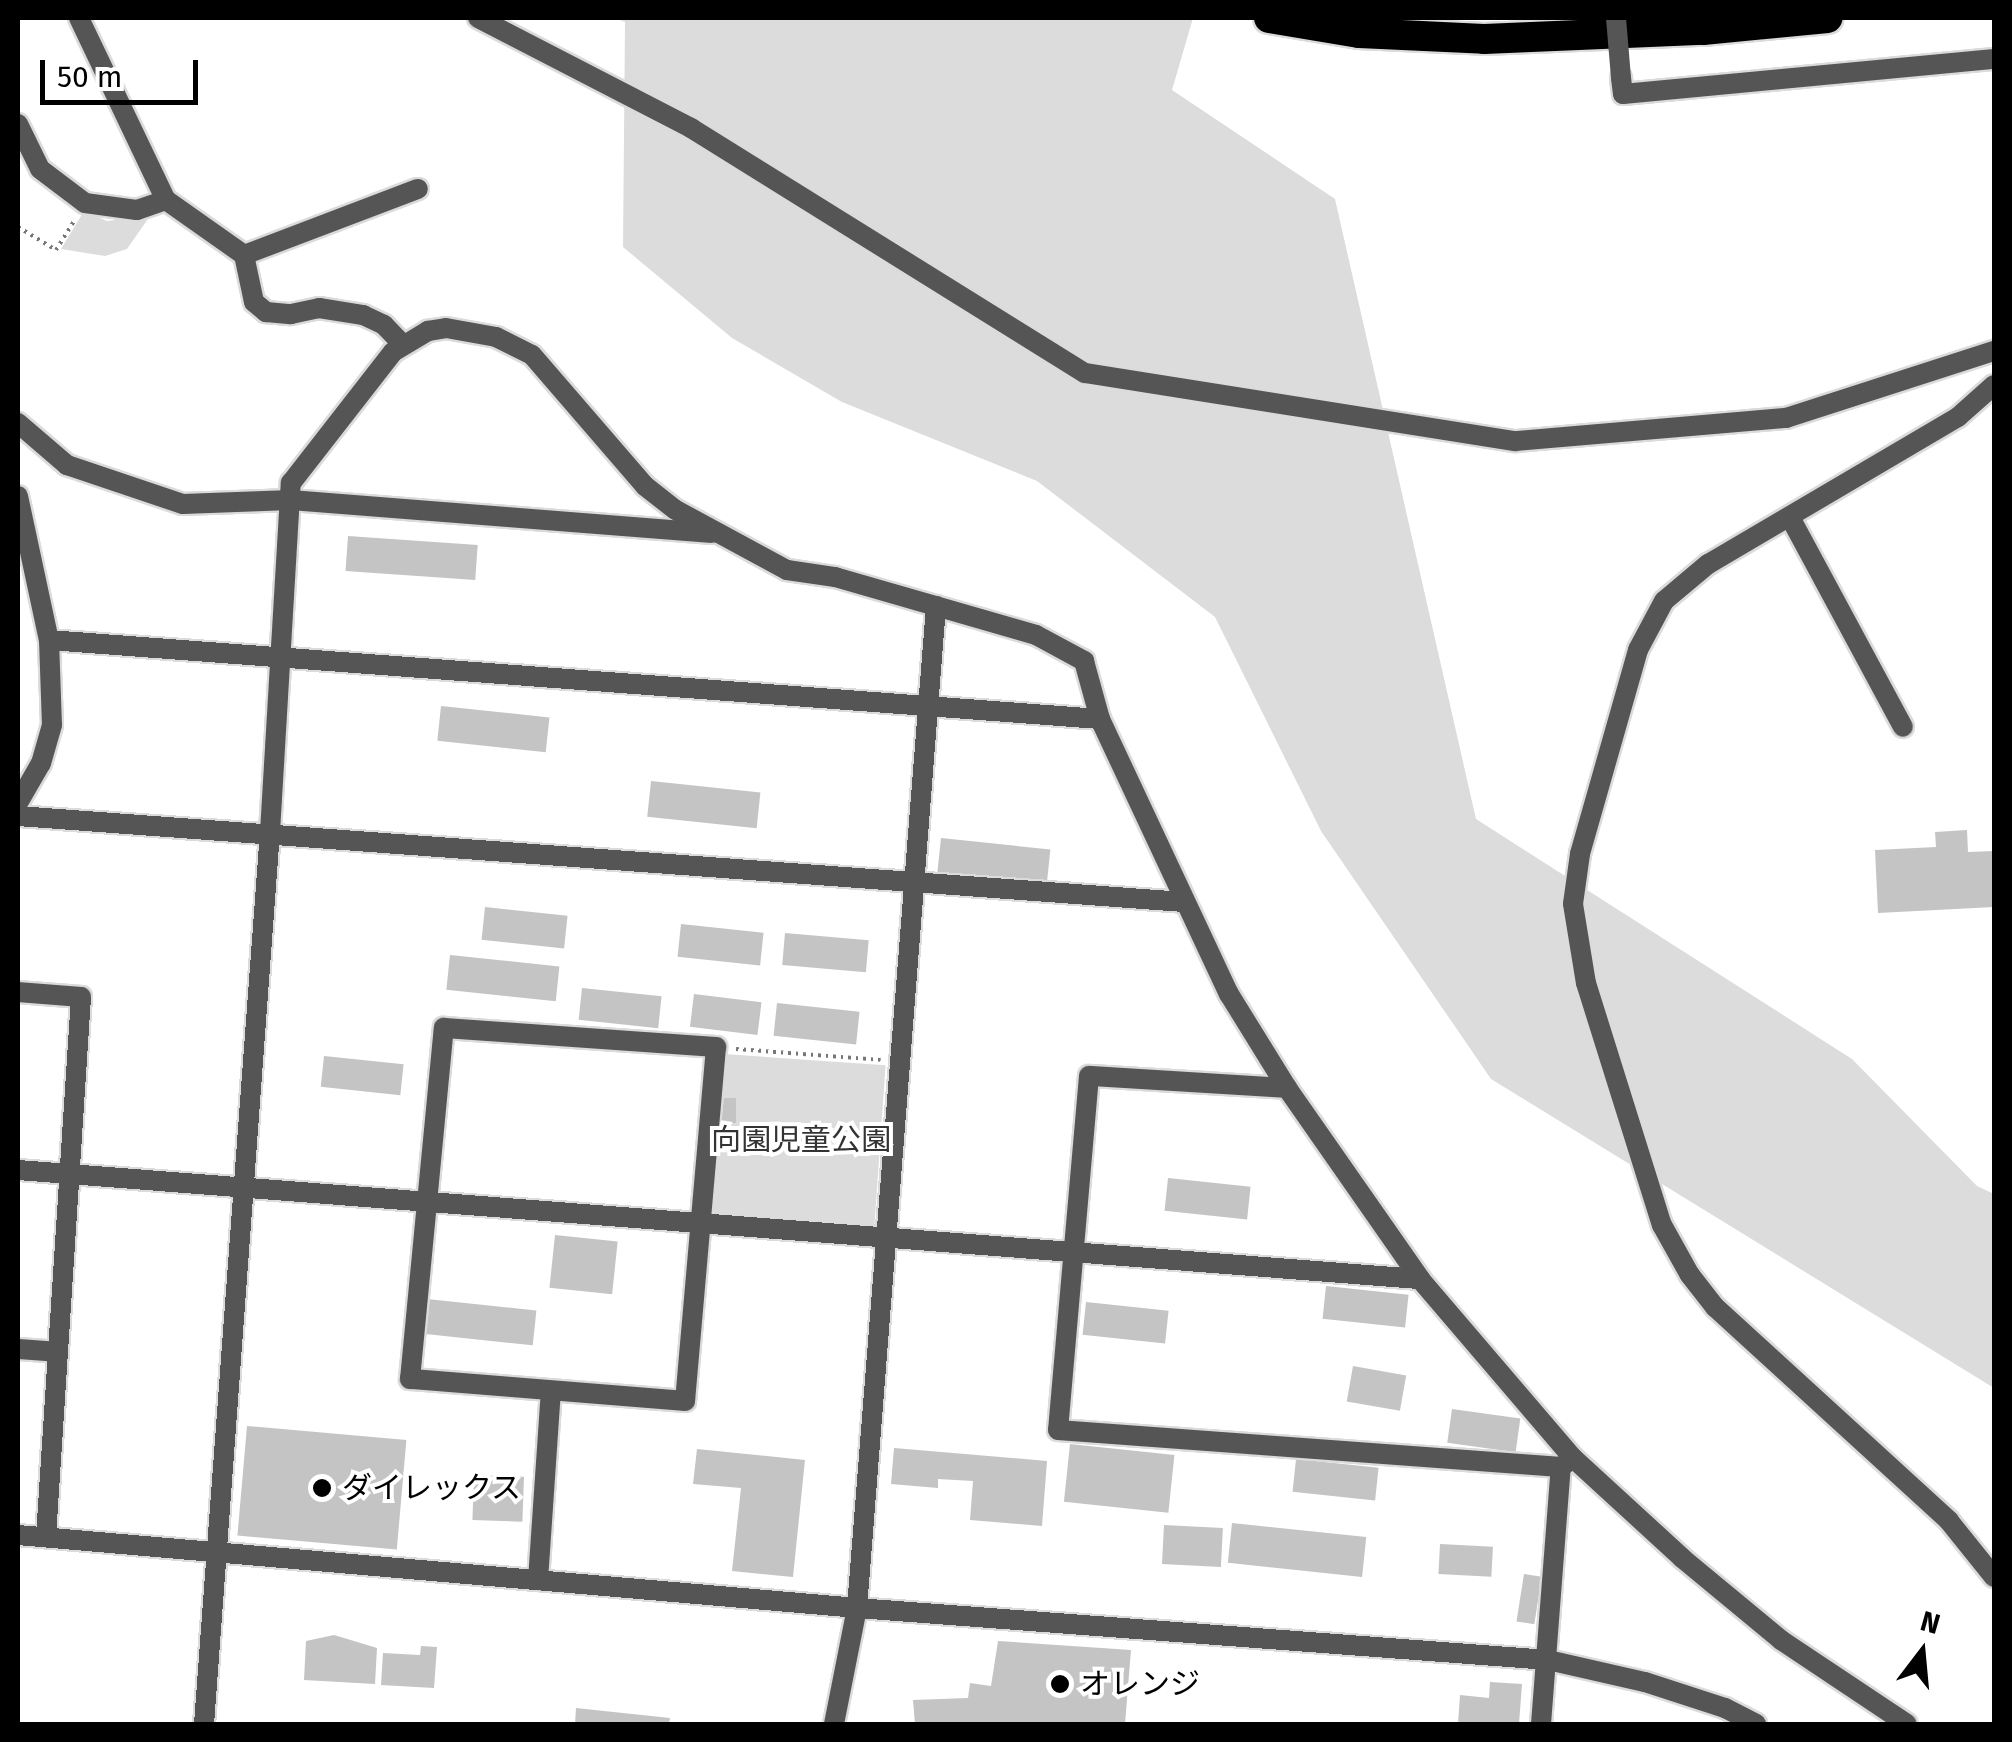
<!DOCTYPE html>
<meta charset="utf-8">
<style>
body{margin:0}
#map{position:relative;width:2012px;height:1742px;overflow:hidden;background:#fff;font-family:"Fira Sans","Noto Sans JP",sans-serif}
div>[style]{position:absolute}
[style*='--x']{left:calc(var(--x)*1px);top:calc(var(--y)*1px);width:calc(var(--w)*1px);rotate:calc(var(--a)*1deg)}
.green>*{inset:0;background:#dcdcdc;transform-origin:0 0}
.building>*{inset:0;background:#c4c4c4;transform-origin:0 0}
.path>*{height:4px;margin-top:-2px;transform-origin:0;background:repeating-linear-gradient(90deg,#777 0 2.5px,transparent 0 7.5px)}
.roads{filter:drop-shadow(2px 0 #dbdbdb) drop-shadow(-2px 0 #dbdbdb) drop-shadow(0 2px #dbdbdb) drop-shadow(0 -2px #dbdbdb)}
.minor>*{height:20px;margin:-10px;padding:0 10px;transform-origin:10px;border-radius:10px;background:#555}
.highway>*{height:30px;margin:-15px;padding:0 15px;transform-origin:15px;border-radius:15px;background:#000}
.minor-bridge>*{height:20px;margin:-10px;padding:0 10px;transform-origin:10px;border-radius:10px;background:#555}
.dots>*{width:28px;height:28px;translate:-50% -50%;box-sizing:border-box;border:5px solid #fff;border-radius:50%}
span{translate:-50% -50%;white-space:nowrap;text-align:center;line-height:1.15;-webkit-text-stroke:8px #fff;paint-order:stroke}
.park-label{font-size:30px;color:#333}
.poi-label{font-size:30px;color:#000}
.left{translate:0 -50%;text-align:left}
.frame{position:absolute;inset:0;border:20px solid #000;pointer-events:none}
.north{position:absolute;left:1872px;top:1602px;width:100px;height:100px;-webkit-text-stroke:8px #fff;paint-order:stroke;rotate:16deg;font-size:28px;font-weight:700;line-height:40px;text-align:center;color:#000}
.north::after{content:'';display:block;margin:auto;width:35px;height:45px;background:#000;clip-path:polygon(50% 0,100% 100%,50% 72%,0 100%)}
.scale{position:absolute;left:40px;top:60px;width:158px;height:45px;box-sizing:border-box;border:5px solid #000;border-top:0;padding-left:12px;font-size:30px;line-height:35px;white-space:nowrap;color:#000;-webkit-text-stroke:8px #fff;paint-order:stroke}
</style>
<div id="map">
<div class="green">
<i style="clip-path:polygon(615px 18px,1193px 18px,1172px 90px,1335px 199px,1476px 819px,1852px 1059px,1977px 1186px,1994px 1194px,1994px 1388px,1491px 1079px,1321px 831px,1215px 617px,1037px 481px,842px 402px,732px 338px,623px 247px,625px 22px)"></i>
<i style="clip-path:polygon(84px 211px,107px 221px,150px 216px,127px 249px,105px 256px,61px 249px)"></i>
<i style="left:724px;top:1054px;width:162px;height:161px;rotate:4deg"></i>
</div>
<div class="building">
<i style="left:348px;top:536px;width:130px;height:35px;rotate:4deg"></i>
<i style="left:441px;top:706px;width:109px;height:35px;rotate:6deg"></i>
<i style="left:651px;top:781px;width:110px;height:36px;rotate:6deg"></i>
<i style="clip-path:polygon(1967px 830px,1968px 852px,1994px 851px,1994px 907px,1878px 913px,1875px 850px,1936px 847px,1935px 832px)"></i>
<i style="left:941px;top:838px;width:110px;height:35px;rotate:6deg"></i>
<i style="left:485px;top:907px;width:83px;height:33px;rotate:6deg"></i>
<i style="left:681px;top:924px;width:83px;height:33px;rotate:6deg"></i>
<i style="left:785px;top:933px;width:84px;height:32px;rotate:5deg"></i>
<i style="left:450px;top:955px;width:110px;height:35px;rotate:6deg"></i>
<i style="left:582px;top:988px;width:80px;height:32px;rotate:6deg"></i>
<i style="left:694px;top:994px;width:68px;height:33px;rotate:7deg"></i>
<i style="left:777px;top:1003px;width:83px;height:33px;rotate:6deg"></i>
<i style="left:324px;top:1056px;width:80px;height:31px;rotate:6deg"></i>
<i style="left:721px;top:1098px;width:15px;height:25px"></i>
<i style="left:1168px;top:1178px;width:83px;height:33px;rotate:6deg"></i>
<i style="left:555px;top:1235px;width:63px;height:53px;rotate:6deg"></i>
<i style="left:1326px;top:1286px;width:83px;height:33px;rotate:6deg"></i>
<i style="left:427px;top:1299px;width:110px;height:35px;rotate:6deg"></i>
<i style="left:1086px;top:1302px;width:83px;height:33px;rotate:6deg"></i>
<i style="left:1353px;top:1366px;width:54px;height:36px;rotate:10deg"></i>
<i style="left:1452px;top:1409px;width:69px;height:34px;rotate:8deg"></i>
<i style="left:247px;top:1426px;width:160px;height:110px;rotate:5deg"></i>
<i style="left:1070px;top:1444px;width:105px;height:58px;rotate:6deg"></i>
<i style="clip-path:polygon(894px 1448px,1047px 1461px,1042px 1526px,970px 1520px,973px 1481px,938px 1479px,938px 1488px,891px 1484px)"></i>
<i style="clip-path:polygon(697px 1449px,805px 1460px,793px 1577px,732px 1571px,741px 1488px,693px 1484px)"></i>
<i style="left:1296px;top:1459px;width:83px;height:33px;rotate:6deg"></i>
<i style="left:474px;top:1475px;width:50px;height:45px;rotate:2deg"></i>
<i style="left:1232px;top:1523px;width:135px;height:40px;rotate:6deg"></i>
<i style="left:1164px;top:1525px;width:59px;height:39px;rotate:3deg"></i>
<i style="left:1440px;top:1544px;width:53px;height:30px;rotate:3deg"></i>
<i style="left:1524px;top:1574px;width:18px;height:48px;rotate:9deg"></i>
<i style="clip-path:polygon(334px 1635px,377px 1648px,375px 1684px,304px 1680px,306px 1641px)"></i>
<i style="clip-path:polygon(998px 1641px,1131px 1650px,1125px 1724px,915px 1724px,913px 1700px,968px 1698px,970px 1683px,991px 1686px)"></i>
<i style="clip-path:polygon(421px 1646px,437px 1647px,434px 1688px,381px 1685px,383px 1653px,420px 1655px)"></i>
<i style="clip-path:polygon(1490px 1682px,1522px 1684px,1519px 1724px,1458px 1724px,1460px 1695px,1489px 1698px)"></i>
<i style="clip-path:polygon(576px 1708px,670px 1718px,669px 1724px,575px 1724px)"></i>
</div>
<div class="path">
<i style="--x:18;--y:227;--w:44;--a:31.2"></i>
<i style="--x:56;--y:250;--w:34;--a:-58"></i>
<i style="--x:736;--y:1049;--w:145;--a:4.3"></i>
<i style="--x:856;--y:1131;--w:20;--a:3"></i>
</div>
<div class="roads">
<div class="minor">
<i style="--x:79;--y:18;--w:202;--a:64.5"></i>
<i style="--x:166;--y:200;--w:95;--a:35.2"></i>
<i style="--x:244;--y:255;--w:48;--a:78"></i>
<i style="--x:254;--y:302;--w:16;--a:40"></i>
<i style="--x:266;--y:312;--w:25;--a:5"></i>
<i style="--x:291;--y:314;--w:29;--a:-12"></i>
<i style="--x:319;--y:308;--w:45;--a:9"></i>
<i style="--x:363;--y:315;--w:23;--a:25"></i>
<i style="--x:384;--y:325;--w:28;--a:46"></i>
<i style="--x:478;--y:18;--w:240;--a:27.3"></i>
<i style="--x:691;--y:128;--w:464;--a:31.9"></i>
<i style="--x:1085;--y:373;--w:436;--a:9"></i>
<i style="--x:1516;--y:441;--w:271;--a:-4.9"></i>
<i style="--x:1786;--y:418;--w:219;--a:-17.9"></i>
<i style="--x:1621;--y:78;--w:16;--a:83"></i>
<i style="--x:1623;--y:94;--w:373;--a:-5.4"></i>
<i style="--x:18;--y:124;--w:50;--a:63.9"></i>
<i style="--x:40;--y:169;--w:56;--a:37.1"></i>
<i style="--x:85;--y:203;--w:52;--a:7.7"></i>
<i style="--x:137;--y:210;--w:31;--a:-19"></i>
<i style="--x:244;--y:255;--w:186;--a:-20.8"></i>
<i style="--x:1994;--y:385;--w:48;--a:138.4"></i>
<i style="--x:1958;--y:417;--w:290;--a:149.5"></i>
<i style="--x:1708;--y:564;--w:57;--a:139.9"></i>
<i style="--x:1664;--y:601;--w:55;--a:118"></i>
<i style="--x:1638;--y:650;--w:212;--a:105.9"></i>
<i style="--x:1580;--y:854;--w:50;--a:98"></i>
<i style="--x:1573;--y:904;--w:80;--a:80.7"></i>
<i style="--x:1586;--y:983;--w:254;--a:72.6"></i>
<i style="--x:1662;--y:1225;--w:57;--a:60.8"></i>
<i style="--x:1690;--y:1275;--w:41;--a:52"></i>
<i style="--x:1715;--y:1307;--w:317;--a:42.4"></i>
<i style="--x:1949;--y:1521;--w:72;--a:51.2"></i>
<i style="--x:18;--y:423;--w:65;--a:40.6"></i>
<i style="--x:67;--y:465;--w:122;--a:18.6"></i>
<i style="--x:183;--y:504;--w:108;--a:-2.1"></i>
<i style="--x:291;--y:500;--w:422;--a:4.5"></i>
<i style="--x:18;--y:496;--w:147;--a:77.9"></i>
<i style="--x:49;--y:640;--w:85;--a:88"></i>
<i style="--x:52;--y:725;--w:40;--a:106"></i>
<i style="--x:41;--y:763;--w:46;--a:119.9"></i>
<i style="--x:1791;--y:519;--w:236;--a:61.7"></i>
<i style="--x:49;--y:640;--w:1054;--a:4.3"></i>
<i style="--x:18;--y:816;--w:1169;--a:4.22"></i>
<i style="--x:18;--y:992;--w:63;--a:4.5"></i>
<i style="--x:81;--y:997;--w:541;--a:93.71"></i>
<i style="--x:444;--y:1028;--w:273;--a:4"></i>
<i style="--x:716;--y:1047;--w:355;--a:95"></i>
<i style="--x:685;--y:1401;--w:276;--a:-175.4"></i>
<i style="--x:410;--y:1379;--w:353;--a:-84.5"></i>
<i style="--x:1287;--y:1088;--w:198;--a:-176.5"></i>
<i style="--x:1089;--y:1076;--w:355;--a:95"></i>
<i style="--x:1058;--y:1430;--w:504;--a:4.21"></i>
<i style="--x:1561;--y:1467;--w:15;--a:-37"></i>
<i style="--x:18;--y:1170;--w:1406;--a:4.45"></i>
<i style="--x:18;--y:1349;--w:39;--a:4"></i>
<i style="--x:18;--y:1535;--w:842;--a:4.97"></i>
<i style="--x:857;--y:1608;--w:693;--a:4.3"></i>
<i style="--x:1548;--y:1660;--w:99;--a:12.8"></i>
<i style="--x:1645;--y:1682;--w:84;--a:18"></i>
<i style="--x:1725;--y:1708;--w:35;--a:27"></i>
<i style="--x:538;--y:1580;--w:189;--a:-86.1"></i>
<i style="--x:204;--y:1724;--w:894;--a:-85.77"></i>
<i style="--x:270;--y:832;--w:350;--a:-86.6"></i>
<i style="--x:291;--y:483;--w:166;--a:-52.1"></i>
<i style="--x:393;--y:352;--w:41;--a:-31"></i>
<i style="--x:428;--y:331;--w:18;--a:-9"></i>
<i style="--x:446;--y:328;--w:51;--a:10.2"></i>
<i style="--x:496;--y:337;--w:40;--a:26.6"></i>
<i style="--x:532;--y:355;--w:173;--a:49.2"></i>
<i style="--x:645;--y:486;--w:39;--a:38"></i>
<i style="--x:676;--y:510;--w:126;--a:28.4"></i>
<i style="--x:787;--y:570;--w:49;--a:8.3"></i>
<i style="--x:835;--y:577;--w:209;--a:16.1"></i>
<i style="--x:1036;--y:635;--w:55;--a:28.4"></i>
<i style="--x:1084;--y:661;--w:60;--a:74.6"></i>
<i style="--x:1100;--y:719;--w:304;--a:64.9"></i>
<i style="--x:1229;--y:994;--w:110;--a:58.3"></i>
<i style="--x:1287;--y:1088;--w:233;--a:55.1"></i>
<i style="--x:1420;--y:1279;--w:235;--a:49.5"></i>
<i style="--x:1573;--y:1458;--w:148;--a:42.5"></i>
<i style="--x:1682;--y:1558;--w:129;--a:39.6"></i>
<i style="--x:1781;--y:1640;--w:151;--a:33.7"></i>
<i style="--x:834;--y:1724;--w:118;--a:-78.8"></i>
<i style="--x:857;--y:1608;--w:1005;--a:-85.49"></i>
<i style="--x:1541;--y:1724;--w:258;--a:-85.6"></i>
</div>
<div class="highway">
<i style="--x:1269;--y:18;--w:91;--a:9.5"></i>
<i style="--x:1359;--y:33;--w:125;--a:2.7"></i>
<i style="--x:1484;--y:39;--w:219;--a:-2.4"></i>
<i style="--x:1703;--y:30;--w:125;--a:-5.5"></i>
</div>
</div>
<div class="minor-bridge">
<i style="--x:1616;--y:18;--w:60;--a:85.2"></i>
</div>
<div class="dots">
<i style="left:322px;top:1488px;background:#000"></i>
<i style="left:1060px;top:1684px;background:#000"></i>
</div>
<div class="park-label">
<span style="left:801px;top:1140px">向園児童公園</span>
</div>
<div class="poi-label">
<span class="left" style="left:342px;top:1488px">ダイレックス</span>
<span class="left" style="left:1080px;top:1684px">オレンジ</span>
</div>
<div class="frame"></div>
<div class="north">N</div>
<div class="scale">50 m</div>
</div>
